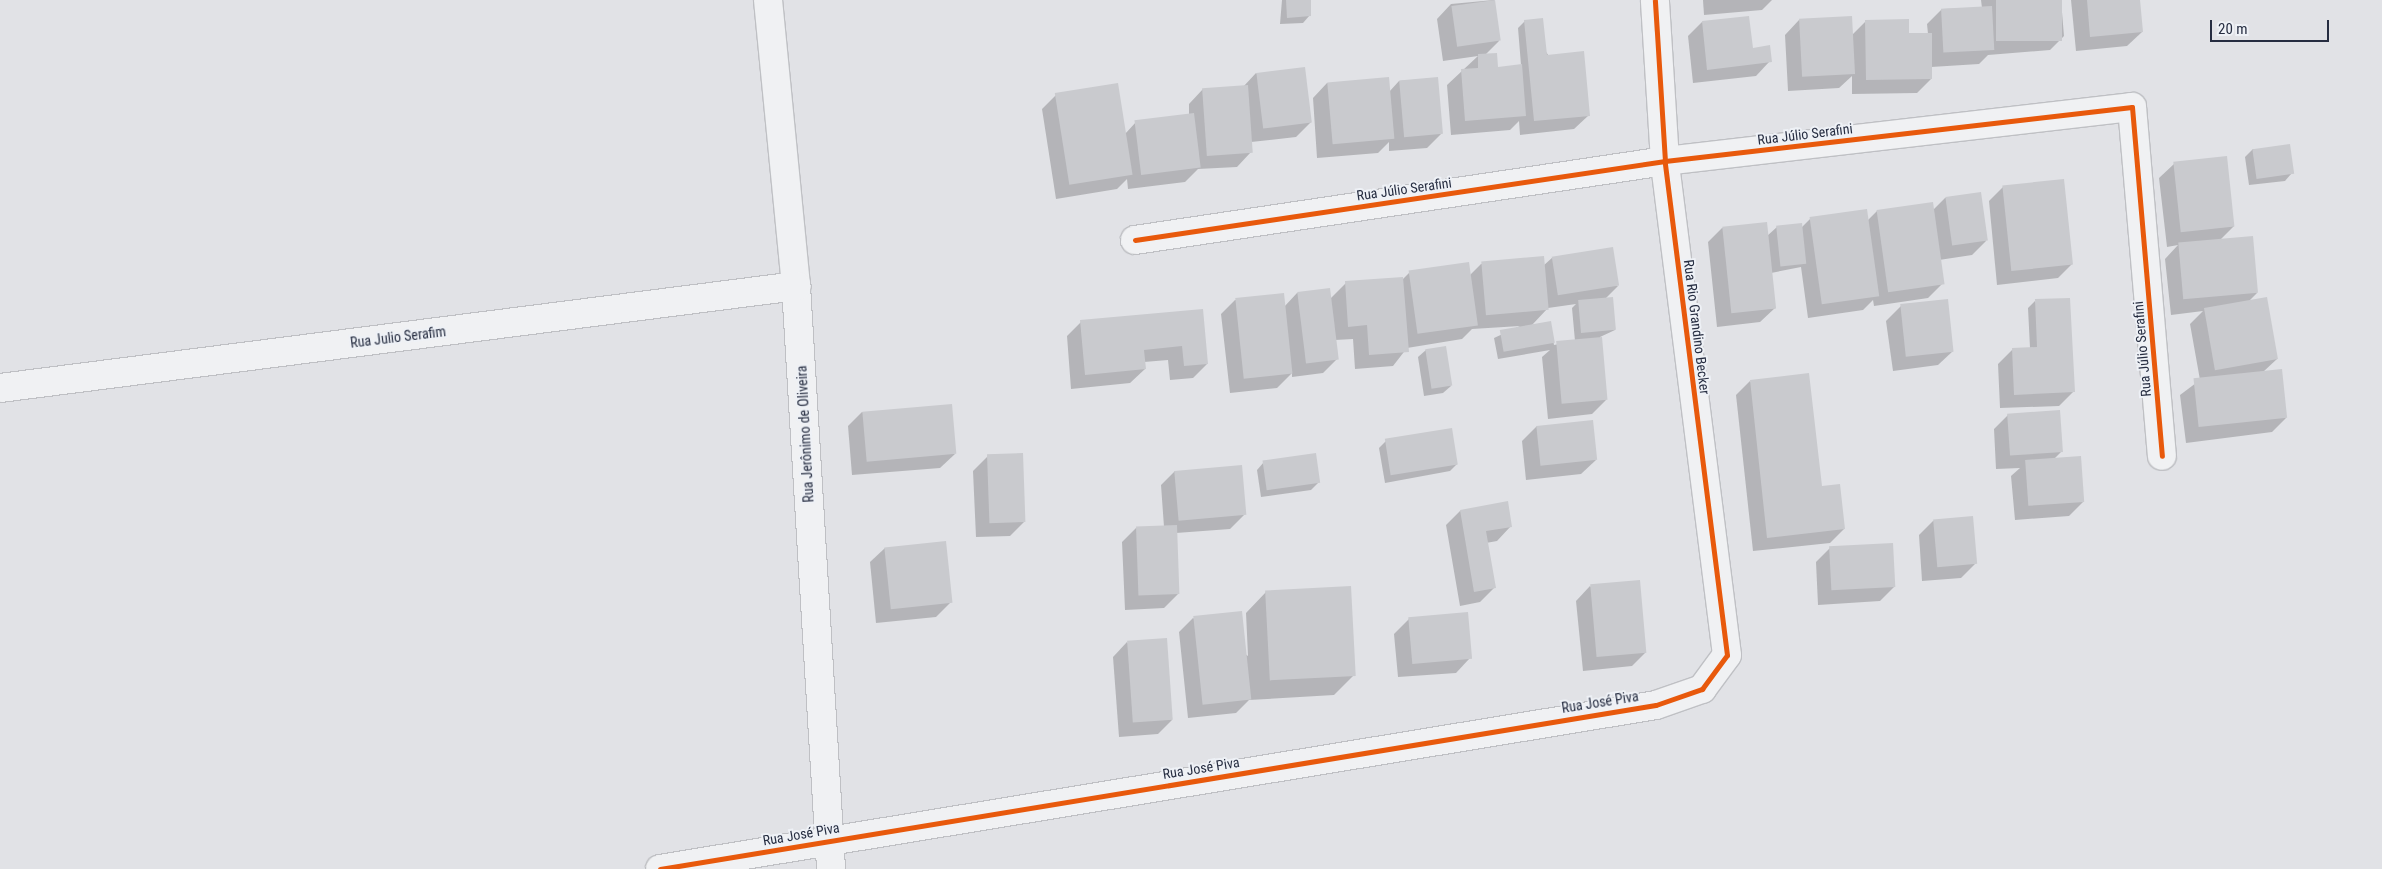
<!DOCTYPE html>
<meta charset="utf-8">
<style>
body{margin:0}
#map{position:relative;width:2382px;height:869px;overflow:hidden;background:#e1e2e6;font-family:"Roboto Condensed",sans-serif}
div>[style]{position:absolute}
[style*='--x']{left:calc(var(--x)*1px);top:calc(var(--y)*1px);width:calc(var(--w)*1px);rotate:calc(var(--a)*1deg)}
.shadow>*{inset:0;background:#0003}
.building>*{inset:0;background:#c9cace;transform-origin:0 0}
.roads{filter:drop-shadow(1px 0 #bfc0c4) drop-shadow(-1px 0 #bfc0c4) drop-shadow(0 1px #bfc0c4) drop-shadow(0 -1px #bfc0c4)}
.minor>*{height:28px;margin:-14px;padding:0 14px;transform-origin:14px;border-radius:14px;background:#f0f1f3}
.cycleway>*{height:5px;margin:-2.5px;padding:0 2.5px;transform-origin:2.5px;border-radius:2.5px;background:#e8590c}
span{translate:-50% -50%;white-space:nowrap;text-align:center;line-height:1.15;-webkit-text-stroke:4px #eef1f6;paint-order:stroke}
.street-label{font-size:14px;color:#262d41}
.scale{position:absolute;left:2210px;top:20px;width:119px;height:22px;box-sizing:border-box;border:2px solid #262d41;border-top:0;padding-left:6px;font-size:15px;line-height:18px;white-space:nowrap;color:#262d41;-webkit-text-stroke:4px #eef1f6;paint-order:stroke}
</style>
<div id="map">
<div class="shadow">
<i style="clip-path:polygon(1282px 0,1309px 0,1310px 15px,1303px 23px,1280px 24px)"></i>
<i style="clip-path:polygon(1494px 0,1499px 41px,1485px 55px,1497px 68px,1521px 65px,1518px 28px,1525px 21px,1589px 115px,1574px 129px,1520px 135px,1519px 121px,1510px 130px,1451px 135px,1447px 85px,1478px 56px,1443px 61px,1437px 19px,1451px 4px)"></i>
<i style="clip-path:polygon(1703px 0,1772px 0,1762px 10px,1704px 15px)"></i>
<i style="clip-path:polygon(1981px 0,2061px 0,2064px 36px,2050px 50px,1988px 55px,1979px 64px,1931px 67px,1931px 79px,1917px 93px,1852px 94px,1852px 76px,1839px 88px,1788px 91px,1785px 35px,1799px 20px,1852px 35px,1866px 21px,1908px 35px,1928px 34px,1927px 24px,1942px 9px,1982px 8px)"></i>
<i style="clip-path:polygon(2071px 0,2139px 0,2142px 32px,2127px 46px,2076px 51px)"></i>
<i style="clip-path:polygon(1702px 22px,1752px 49px,1770px 61px,1756px 76px,1693px 83px,1688px 36px)"></i>
<i style="clip-path:polygon(1256px 73px,1311px 122px,1296px 137px,1251px 142px,1251px 152px,1237px 167px,1198px 169px,1185px 182px,1128px 189px,1127px 179px,1117px 189px,1056px 199px,1042px 109px,1056px 95px,1125px 134px,1136px 122px,1189px 115px,1189px 104px,1203px 89px,1243px 87px)"></i>
<i style="clip-path:polygon(1437px 78px,1442px 133px,1427px 148px,1389px 151px,1389px 142px,1378px 153px,1317px 158px,1313px 98px,1327px 83px,1389px 92px,1399px 81px)"></i>
<i style="clip-path:polygon(2253px 149px,2292px 173px,2285px 181px,2249px 185px,2245px 157px)"></i>
<i style="clip-path:polygon(2174px 164px,2234px 226px,2219px 241px,2257px 293px,2248px 302px,2277px 359px,2263px 372px,2286px 418px,2272px 432px,2186px 443px,2180px 395px,2200px 380px,2190px 324px,2203px 311px,2171px 315px,2165px 259px,2178px 245px,2167px 247px,2159px 178px)"></i>
<i style="clip-path:polygon(2003px 187px,2072px 264px,2058px 278px,1997px 285px,1989px 201px)"></i>
<i style="clip-path:polygon(1980px 193px,1986px 241px,1972px 255px,1939px 260px,1942px 284px,1928px 298px,1874px 306px,1873px 300px,1863px 310px,1808px 318px,1801px 267px,1771px 273px,1775px 308px,1760px 322px,1717px 327px,1708px 242px,1722px 228px,1767px 236px,1777px 227px,1801px 228px,1811px 218px,1867px 221px,1877px 211px,1933px 210px,1945px 198px)"></i>
<i style="clip-path:polygon(evenodd,1542px 257px,1543px 266px,1553px 257px,1618px 286px,1605px 299px,1615px 330px,1600px 337px,1606px 400px,1592px 414px,1548px 419px,1542px 357px,1550px 350px,1498px 359px,1494px 338px,1520px 326px,1472px 329px,1462px 339px,1407px 348px,1393px 366px,1355px 369px,1353px 339px,1335px 340px,1337px 359px,1323px 373px,1292px 377px,1292px 373px,1277px 388px,1230px 393px,1221px 314px,1235px 300px,1284px 307px,1297px 293px,1330px 299px,1346px 283px,1402px 280px,1410px 272px,1469px 276px,1481px 264px,1542px 257px,1576px 304px,1572px 308px,1575px 341px,1554px 345px,1550px 322px,1532px 325px,1548px 308px,1576px 304px)"></i>
<i style="clip-path:polygon(2035px 301px,2074px 391px,2059px 406px,2000px 408px,1998px 364px,2013px 349px,2030px 348px,2028px 308px)"></i>
<i style="clip-path:polygon(1901px 306px,1953px 351px,1938px 365px,1893px 371px,1886px 321px)"></i>
<i style="clip-path:polygon(1202px 310px,1207px 364px,1193px 378px,1170px 380px,1168px 360px,1144px 362px,1145px 369px,1130px 383px,1071px 389px,1067px 336px,1081px 322px)"></i>
<i style="clip-path:polygon(1426px 350px,1451px 386px,1443px 393px,1424px 396px,1418px 357px)"></i>
<i style="clip-path:polygon(1750px 381px,1844px 529px,1830px 543px,1753px 551px,1736px 395px)"></i>
<i style="clip-path:polygon(862px 412px,955px 454px,940px 468px,852px 475px,848px 426px)"></i>
<i style="clip-path:polygon(2008px 415px,2061px 452px,2054px 459px,2083px 502px,2069px 516px,2015px 520px,2011px 476px,2020px 468px,1996px 469px,1994px 429px)"></i>
<i style="clip-path:polygon(1537px 426px,1596px 460px,1581px 474px,1526px 480px,1522px 441px)"></i>
<i style="clip-path:polygon(1386px 441px,1457px 464px,1450px 471px,1385px 483px,1379px 448px)"></i>
<i style="clip-path:polygon(988px 456px,1025px 521px,1010px 536px,976px 537px,973px 471px)"></i>
<i style="clip-path:polygon(1264px 462px,1318px 483px,1311px 490px,1261px 497px,1257px 470px)"></i>
<i style="clip-path:polygon(1175px 471px,1245px 514px,1230px 529px,1176px 533px,1178px 594px,1164px 608px,1125px 610px,1122px 542px,1136px 528px,1164px 527px,1161px 485px)"></i>
<i style="clip-path:polygon(1460px 511px,1511px 526px,1497px 541px,1486px 543px,1494px 588px,1480px 602px,1460px 606px,1446px 525px)"></i>
<i style="clip-path:polygon(1972px 517px,1976px 563px,1961px 578px,1922px 581px,1919px 535px,1933px 521px)"></i>
<i style="clip-path:polygon(885px 548px,951px 602px,936px 617px,876px 623px,870px 562px)"></i>
<i style="clip-path:polygon(1830px 548px,1894px 587px,1880px 601px,1818px 605px,1816px 562px)"></i>
<i style="clip-path:polygon(1590px 586px,1646px 652px,1632px 666px,1583px 671px,1576px 601px)"></i>
<i style="clip-path:polygon(1266px 592px,1354px 675px,1334px 695px,1249px 700px,1236px 713px,1188px 718px,1179px 632px,1193px 618px,1248px 656px,1246px 613px)"></i>
<i style="clip-path:polygon(1409px 619px,1470px 658px,1456px 673px,1398px 677px,1394px 634px)"></i>
<i style="clip-path:polygon(1127px 642px,1172px 720px,1158px 734px,1119px 737px,1113px 657px)"></i>
</div>
<div class="building">
<i style="clip-path:polygon(1286px 0,1311px 0,1311px 16px,1287px 18px)"></i>
<i style="left:1495px;top:0;width:41px;height:44px;rotate:82deg"></i>
<i style="left:1996px;top:0;width:66px;height:41px"></i>
<i style="clip-path:polygon(2087px 0,2140px 0,2143px 32px,2090px 37px)"></i>
<i style="left:1992px;top:6px;width:44px;height:51px;rotate:87deg"></i>
<i style="clip-path:polygon(1749px 16px,1753px 48px,1770px 45px,1772px 62px,1707px 70px,1702px 21px)"></i>
<i style="left:1852px;top:16px;width:58px;height:53px;rotate:87deg"></i>
<i style="clip-path:polygon(1543px 18px,1547px 55px,1584px 51px,1590px 116px,1534px 121px,1524px 20px)"></i>
<i style="clip-path:polygon(1909px 19px,1909px 33px,1932px 33px,1932px 79px,1866px 80px,1865px 20px)"></i>
<i style="clip-path:polygon(1497px 53px,1498px 67px,1522px 64px,1526px 116px,1465px 121px,1461px 69px,1478px 68px,1478px 54px)"></i>
<i style="left:1305px;top:67px;width:56px;height:49px;rotate:83deg"></i>
<i style="left:1389px;top:77px;width:62px;height:62px;rotate:85deg"></i>
<i style="left:1438px;top:77px;width:57px;height:39px;rotate:85deg"></i>
<i style="left:1118px;top:83px;width:93px;height:64px;rotate:81deg"></i>
<i style="left:1248px;top:85px;width:68px;height:46px;rotate:86deg"></i>
<i style="left:1194px;top:113px;width:55px;height:60px;rotate:83deg"></i>
<i style="left:2290px;top:144px;width:30px;height:38px;rotate:82deg"></i>
<i style="left:2227px;top:156px;width:71px;height:54px;rotate:84deg"></i>
<i style="left:2064px;top:179px;width:86px;height:62px;rotate:84deg"></i>
<i style="left:1981px;top:192px;width:49px;height:36px;rotate:82deg"></i>
<i style="left:1933px;top:202px;width:83px;height:57px;rotate:82deg"></i>
<i style="left:1867px;top:209px;width:88px;height:58px;rotate:82deg"></i>
<i style="left:1767px;top:222px;width:87px;height:45px;rotate:84deg"></i>
<i style="left:1802px;top:223px;width:41px;height:26px;rotate:84deg"></i>
<i style="left:2253px;top:236px;width:57px;height:75px;rotate:85deg"></i>
<i style="left:1613px;top:247px;width:39px;height:62px;rotate:81deg"></i>
<i style="left:1544px;top:256px;width:54px;height:63px;rotate:85deg"></i>
<i style="left:1469px;top:262px;width:64px;height:61px;rotate:82deg"></i>
<i style="clip-path:polygon(1403px 277px,1409px 352px,1369px 355px,1367px 325px,1348px 327px,1345px 281px)"></i>
<i style="left:1330px;top:288px;width:72px;height:33px;rotate:83deg"></i>
<i style="left:1284px;top:293px;width:81px;height:49px;rotate:84deg"></i>
<i style="left:1613px;top:297px;width:33px;height:35px;rotate:85deg"></i>
<i style="left:2267px;top:297px;width:63px;height:64px;rotate:80deg"></i>
<i style="clip-path:polygon(2070px 298px,2075px 392px,2014px 395px,2012px 348px,2037px 347px,2035px 299px)"></i>
<i style="left:1948px;top:299px;width:53px;height:48px;rotate:84deg"></i>
<i style="clip-path:polygon(1203px 309px,1208px 364px,1184px 366px,1182px 346px,1144px 350px,1146px 369px,1085px 375px,1080px 320px)"></i>
<i style="left:1551px;top:321px;width:22px;height:52px;rotate:80deg"></i>
<i style="left:1602px;top:337px;width:63px;height:46px;rotate:85deg"></i>
<i style="left:1446px;top:346px;width:40px;height:21px;rotate:81deg"></i>
<i style="left:2282px;top:369px;width:49px;height:89px;rotate:84deg"></i>
<i style="clip-path:polygon(1809px 373px,1822px 486px,1840px 484px,1845px 529px,1767px 538px,1750px 380px)"></i>
<i style="left:952px;top:404px;width:50px;height:90px;rotate:85deg"></i>
<i style="left:2060px;top:410px;width:42px;height:53px;rotate:86deg"></i>
<i style="left:1593px;top:420px;width:40px;height:57px;rotate:84deg"></i>
<i style="left:1452px;top:428px;width:37px;height:68px;rotate:81deg"></i>
<i style="left:1023px;top:453px;width:69px;height:36px;rotate:88deg"></i>
<i style="left:1316px;top:453px;width:30px;height:54px;rotate:82deg"></i>
<i style="left:2081px;top:456px;width:46px;height:56px;rotate:86deg"></i>
<i style="left:1242px;top:465px;width:50px;height:68px;rotate:85deg"></i>
<i style="clip-path:polygon(1508px 501px,1512px 527px,1486px 531px,1496px 588px,1474px 592px,1460px 510px)"></i>
<i style="left:1973px;top:516px;width:48px;height:40px;rotate:85deg"></i>
<i style="left:1177px;top:525px;width:69px;height:41px;rotate:88deg"></i>
<i style="left:946px;top:541px;width:62px;height:62px;rotate:84deg"></i>
<i style="left:1893px;top:543px;width:44px;height:64px;rotate:87deg"></i>
<i style="left:1640px;top:580px;width:73px;height:50px;rotate:85deg"></i>
<i style="left:1351px;top:586px;width:90px;height:86px;rotate:87deg"></i>
<i style="left:1242px;top:611px;width:89px;height:49px;rotate:84deg"></i>
<i style="left:1468px;top:612px;width:47px;height:60px;rotate:85deg"></i>
<i style="left:1167px;top:638px;width:82px;height:40px;rotate:86deg"></i>
</div>
<div class="roads">
<div class="minor">
<i style="--x:768;--y:0;--w:287;--a:84.4"></i>
<i style="--x:796;--y:286;--w:584;--a:86.56"></i>
<i style="--x:1135;--y:240;--w:536;--a:-8.48"></i>
<i style="--x:1665;--y:161;--w:470;--a:-6.6"></i>
<i style="--x:2132;--y:107;--w:350;--a:85.1"></i>
<i style="--x:0;--y:388;--w:803;--a:-7.3"></i>
<i style="--x:660;--y:869;--w:1009;--a:-9.35"></i>
<i style="--x:1656;--y:705;--w:49;--a:-19.2"></i>
<i style="--x:1702;--y:689;--w:42;--a:-53.7"></i>
<i style="--x:1727;--y:655;--w:498;--a:-97.2"></i>
<i style="--x:1665;--y:161;--w:161;--a:-93.6"></i>
</div>
</div>
<div class="cycleway">
<i style="--x:1135;--y:240;--w:536;--a:-8.48"></i>
<i style="--x:1665;--y:161;--w:470;--a:-6.6"></i>
<i style="--x:2132;--y:107;--w:350;--a:85.1"></i>
<i style="--x:660;--y:869;--w:1009;--a:-9.35"></i>
<i style="--x:1656;--y:705;--w:49;--a:-19.2"></i>
<i style="--x:1702;--y:689;--w:42;--a:-53.7"></i>
<i style="--x:1727;--y:655;--w:498;--a:-97.2"></i>
<i style="--x:1665;--y:161;--w:161;--a:-93.6"></i>
</div>
<div class="street-label">
<span style="left:1805px;top:134px;rotate:-7deg">Rua Júlio Serafini</span>
<span style="left:1404px;top:189px;rotate:-8deg">Rua Júlio Serafini</span>
<span style="left:1697px;top:327px;rotate:83deg">Rua Rio Grandino Becker</span>
<span style="left:398px;top:337px;rotate:-7deg">Rua Julio Serafim</span>
<span style="left:2142px;top:349px;rotate:-95deg">Rua Júlio Serafini</span>
<span style="left:805px;top:434px;rotate:-93deg">Rua Jerônimo de Oliveira</span>
<span style="left:1600px;top:702px;rotate:-9deg">Rua José Piva</span>
<span style="left:1201px;top:768px;rotate:-9deg">Rua José Piva</span>
<span style="left:801px;top:834px;rotate:-10deg">Rua José Piva</span>
</div>
<div class="scale">20 m</div>
</div>
